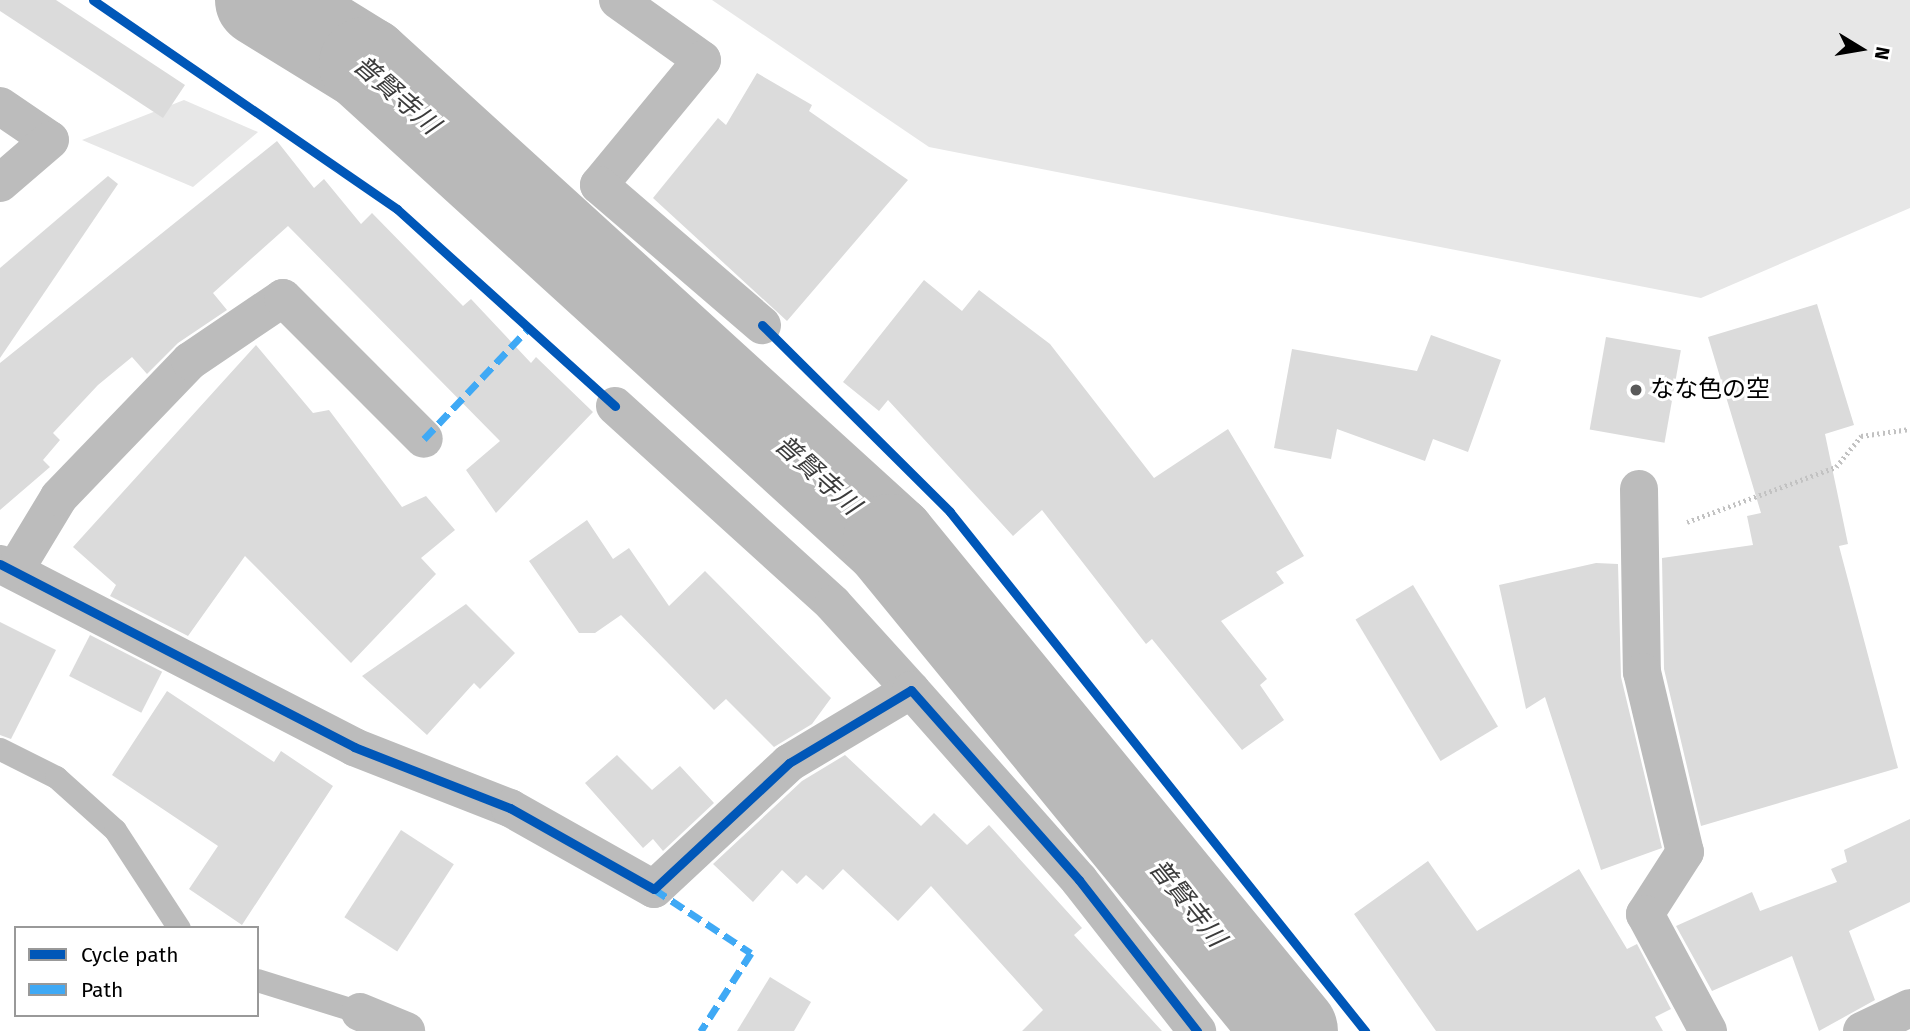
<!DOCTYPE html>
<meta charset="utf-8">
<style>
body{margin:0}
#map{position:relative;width:1910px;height:1031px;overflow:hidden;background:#fff;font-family:"Fira Sans","Noto Sans JP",sans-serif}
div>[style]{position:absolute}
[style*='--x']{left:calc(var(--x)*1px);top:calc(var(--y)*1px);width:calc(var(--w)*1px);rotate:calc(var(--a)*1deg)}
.green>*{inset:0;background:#e7e7e7}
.river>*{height:94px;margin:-47px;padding:0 47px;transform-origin:47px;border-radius:47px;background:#b9b9b9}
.building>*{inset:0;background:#dbdbdb;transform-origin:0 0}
.path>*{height:4.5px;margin-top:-2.25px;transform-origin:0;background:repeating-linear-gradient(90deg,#c2c2c2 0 2px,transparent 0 5.5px)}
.service>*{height:23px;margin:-11.5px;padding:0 11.5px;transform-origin:11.5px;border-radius:11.5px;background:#bcbcbc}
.minor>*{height:38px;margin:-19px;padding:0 19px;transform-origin:19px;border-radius:19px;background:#bcbcbc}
.quiet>*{height:7px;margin-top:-3.5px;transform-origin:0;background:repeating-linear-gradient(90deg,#3fa9f5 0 14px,transparent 0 21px)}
.cycleway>*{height:9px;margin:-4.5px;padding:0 4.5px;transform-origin:4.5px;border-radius:4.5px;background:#0057b8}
.dots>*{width:19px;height:19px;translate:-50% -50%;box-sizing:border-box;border:4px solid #fff;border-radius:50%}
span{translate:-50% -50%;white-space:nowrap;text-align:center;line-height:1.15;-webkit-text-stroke:6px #fff;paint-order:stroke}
.poi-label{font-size:24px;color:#000}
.left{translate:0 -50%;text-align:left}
.water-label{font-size:26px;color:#3c3c3c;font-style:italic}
.legend{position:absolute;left:14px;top:926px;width:245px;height:91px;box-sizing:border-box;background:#fff;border:2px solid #999;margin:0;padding:9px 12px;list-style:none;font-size:21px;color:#000}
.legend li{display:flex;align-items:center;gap:14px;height:35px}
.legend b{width:35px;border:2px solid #999}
.north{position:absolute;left:1826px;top:14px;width:70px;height:70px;-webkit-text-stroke:5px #fff;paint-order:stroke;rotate:101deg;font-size:19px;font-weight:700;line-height:28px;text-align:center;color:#000}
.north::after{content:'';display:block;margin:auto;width:24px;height:32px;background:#000;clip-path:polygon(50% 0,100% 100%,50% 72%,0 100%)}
</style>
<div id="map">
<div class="green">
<i style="clip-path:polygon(712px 0,1910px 0,1910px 208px,1701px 298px,929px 147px)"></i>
<i style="clip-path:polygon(184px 100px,258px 132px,193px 187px,82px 140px)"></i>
</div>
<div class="river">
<i style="--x:262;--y:0;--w:122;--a:31.6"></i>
<i style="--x:366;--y:64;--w:709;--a:42.31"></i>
<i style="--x:890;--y:541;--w:633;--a:50.7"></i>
</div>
<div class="building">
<i style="clip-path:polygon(0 0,56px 0,185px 85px,163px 118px,0 11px)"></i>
<i style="clip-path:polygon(757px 73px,812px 105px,809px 111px,908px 180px,787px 321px,653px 198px,718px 118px,726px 125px)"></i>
<i style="clip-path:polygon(277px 141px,314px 188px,324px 179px,361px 224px,372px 213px,463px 306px,471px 299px,531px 363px,536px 357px,593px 412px,496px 513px,466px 470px,500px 441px,288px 226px,213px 293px,227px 310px,178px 343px,147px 374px,132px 357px,98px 385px,53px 433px,60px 440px,43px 460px,50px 467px,0 510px,0 363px)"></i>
<i style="clip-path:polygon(108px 176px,118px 184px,0 358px,0 268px)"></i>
<i style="clip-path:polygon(924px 280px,962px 311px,979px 290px,1050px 344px,1154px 478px,1228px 429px,1304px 556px,1276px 572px,1284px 583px,1221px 621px,1267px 679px,1260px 685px,1284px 720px,1242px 750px,1152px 639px,1146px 644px,1042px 510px,1013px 536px,888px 400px,879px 411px,843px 382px)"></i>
<i style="clip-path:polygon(1817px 304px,1854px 425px,1825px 434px,1848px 544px,1839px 546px,1898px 768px,1701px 826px,1664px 669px,1662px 558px,1753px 545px,1747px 516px,1761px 513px,1708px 337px)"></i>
<i style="clip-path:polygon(1431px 335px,1501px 360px,1468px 452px,1433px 439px,1425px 461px,1337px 429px,1331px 459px,1274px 448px,1292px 349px,1417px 371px)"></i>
<i style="left:1606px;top:337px;width:76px;height:94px;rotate:10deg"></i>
<i style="clip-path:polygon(256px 345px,313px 413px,329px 410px,402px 507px,426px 496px,455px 530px,421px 558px,436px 574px,351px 663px,245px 556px,188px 636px,110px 596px,116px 585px,73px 547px)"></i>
<i style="clip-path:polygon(587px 520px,613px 559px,629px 548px,669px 606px,705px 571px,831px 698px,812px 724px,774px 747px,726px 699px,714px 710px,621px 615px,595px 633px,579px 633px,529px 561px)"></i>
<i style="clip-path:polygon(1596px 563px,1618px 564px,1621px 677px,1662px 848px,1601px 870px,1545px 697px,1526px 709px,1499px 585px)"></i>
<i style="left:1413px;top:585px;width:165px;height:67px;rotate:59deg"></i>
<i style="clip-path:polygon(466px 604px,515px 653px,480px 689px,474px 683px,427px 735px,362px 676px)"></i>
<i style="clip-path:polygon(0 622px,56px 650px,11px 739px,0 735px)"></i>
<i style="left:90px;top:635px;width:81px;height:46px;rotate:27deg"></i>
<i style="clip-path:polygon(167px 691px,274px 762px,281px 751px,333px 786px,242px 925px,189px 889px,218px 846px,112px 775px)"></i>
<i style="clip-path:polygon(617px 755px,652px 790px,680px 766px,714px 803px,663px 851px,653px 839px,643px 848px,585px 783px)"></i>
<i style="clip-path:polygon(845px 755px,921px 826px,934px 813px,967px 845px,989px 825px,1082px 928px,1074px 935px,1162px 1031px,1022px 1031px,1043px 1010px,931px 886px,898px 921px,843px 869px,823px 890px,806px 875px,797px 884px,782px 870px,753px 902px,713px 864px,802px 781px)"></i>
<i style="clip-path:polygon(1910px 819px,1910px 902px,1849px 931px,1875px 1000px,1819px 1031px,1792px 956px,1712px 991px,1676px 926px,1752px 892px,1760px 911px,1837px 882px,1831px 869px,1847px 862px,1844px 850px)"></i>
<i style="left:401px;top:830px;width:63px;height:104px;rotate:33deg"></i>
<i style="clip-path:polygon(1428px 861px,1477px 931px,1579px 869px,1627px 949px,1637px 944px,1671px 1009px,1655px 1017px,1663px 1031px,1436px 1031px,1354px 914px)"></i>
<i style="clip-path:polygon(770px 977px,811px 1002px,794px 1031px,737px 1031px)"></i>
</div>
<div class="path">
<i style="--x:1687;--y:522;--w:159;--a:-20.3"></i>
<i style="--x:1836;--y:467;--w:40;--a:-51"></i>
<i style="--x:1861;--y:436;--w:49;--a:-8.1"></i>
</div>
<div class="service">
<i style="--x:0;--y:749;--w:63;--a:26.6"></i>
<i style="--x:56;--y:777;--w:79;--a:41.9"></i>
<i style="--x:115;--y:830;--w:117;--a:56.9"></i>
<i style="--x:257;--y:980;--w:108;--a:17.3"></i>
</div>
<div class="minor">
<i style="--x:618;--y:0;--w:103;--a:35.5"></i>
<i style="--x:702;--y:60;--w:162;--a:129.5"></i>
<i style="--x:599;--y:185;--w:215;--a:40.7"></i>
<i style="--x:0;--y:106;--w:60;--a:34.2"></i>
<i style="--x:50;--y:140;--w:66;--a:139.3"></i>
<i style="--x:615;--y:406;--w:294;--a:42.2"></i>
<i style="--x:833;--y:604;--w:116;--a:47.8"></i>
<i style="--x:1639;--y:489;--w:183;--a:89.1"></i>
<i style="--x:1642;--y:672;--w:185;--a:76.6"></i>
<i style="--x:1685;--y:852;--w:74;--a:122.8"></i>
<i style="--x:1645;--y:914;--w:133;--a:61.7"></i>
<i style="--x:0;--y:564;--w:399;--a:27.3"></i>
<i style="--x:354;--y:747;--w:168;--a:21.4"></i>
<i style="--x:510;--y:808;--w:165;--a:29.4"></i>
<i style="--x:654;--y:889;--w:185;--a:-43"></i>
<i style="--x:789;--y:763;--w:142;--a:-30.9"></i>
<i style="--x:911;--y:690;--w:254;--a:48.5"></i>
<i style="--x:1079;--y:880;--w:192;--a:52"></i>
<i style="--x:15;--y:570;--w:85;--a:-58.9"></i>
<i style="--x:59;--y:497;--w:189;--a:-46.1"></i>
<i style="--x:190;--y:361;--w:112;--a:-34.1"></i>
<i style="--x:283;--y:298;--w:199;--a:45"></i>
<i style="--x:360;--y:1012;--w:50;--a:22.4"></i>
<i style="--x:1862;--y:1031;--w:53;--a:-25.6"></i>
</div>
<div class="quiet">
<i style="--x:424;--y:439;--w:154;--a:-46.6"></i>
<i style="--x:654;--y:889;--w:116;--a:33.4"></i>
<i style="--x:751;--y:953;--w:93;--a:122.7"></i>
</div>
<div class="cycleway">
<i style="--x:93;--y:0;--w:369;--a:34.5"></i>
<i style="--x:397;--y:209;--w:294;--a:42.1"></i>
<i style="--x:762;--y:325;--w:265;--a:44.8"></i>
<i style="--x:950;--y:512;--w:665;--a:51.35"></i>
<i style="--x:0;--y:564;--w:399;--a:27.3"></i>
<i style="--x:354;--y:747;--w:168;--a:21.4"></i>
<i style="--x:510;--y:808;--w:165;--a:29.4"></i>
<i style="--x:654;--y:889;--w:185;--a:-43"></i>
<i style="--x:789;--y:763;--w:142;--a:-30.9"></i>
<i style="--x:911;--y:690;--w:254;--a:48.5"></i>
<i style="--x:1079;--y:880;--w:192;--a:52"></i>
</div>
<div class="dots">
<i style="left:1636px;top:390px;background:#595959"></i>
</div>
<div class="poi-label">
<span class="left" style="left:1650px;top:390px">なな色の空</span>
</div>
<div class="water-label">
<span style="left:396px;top:95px;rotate:41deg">普賢寺川</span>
<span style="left:817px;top:475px;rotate:42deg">普賢寺川</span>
<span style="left:1187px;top:903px;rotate:51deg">普賢寺川</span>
</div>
<ul class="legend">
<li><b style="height:9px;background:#0057b8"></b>Cycle path</li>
<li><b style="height:9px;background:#3fa9f5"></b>Path</li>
</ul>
<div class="north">N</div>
</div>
